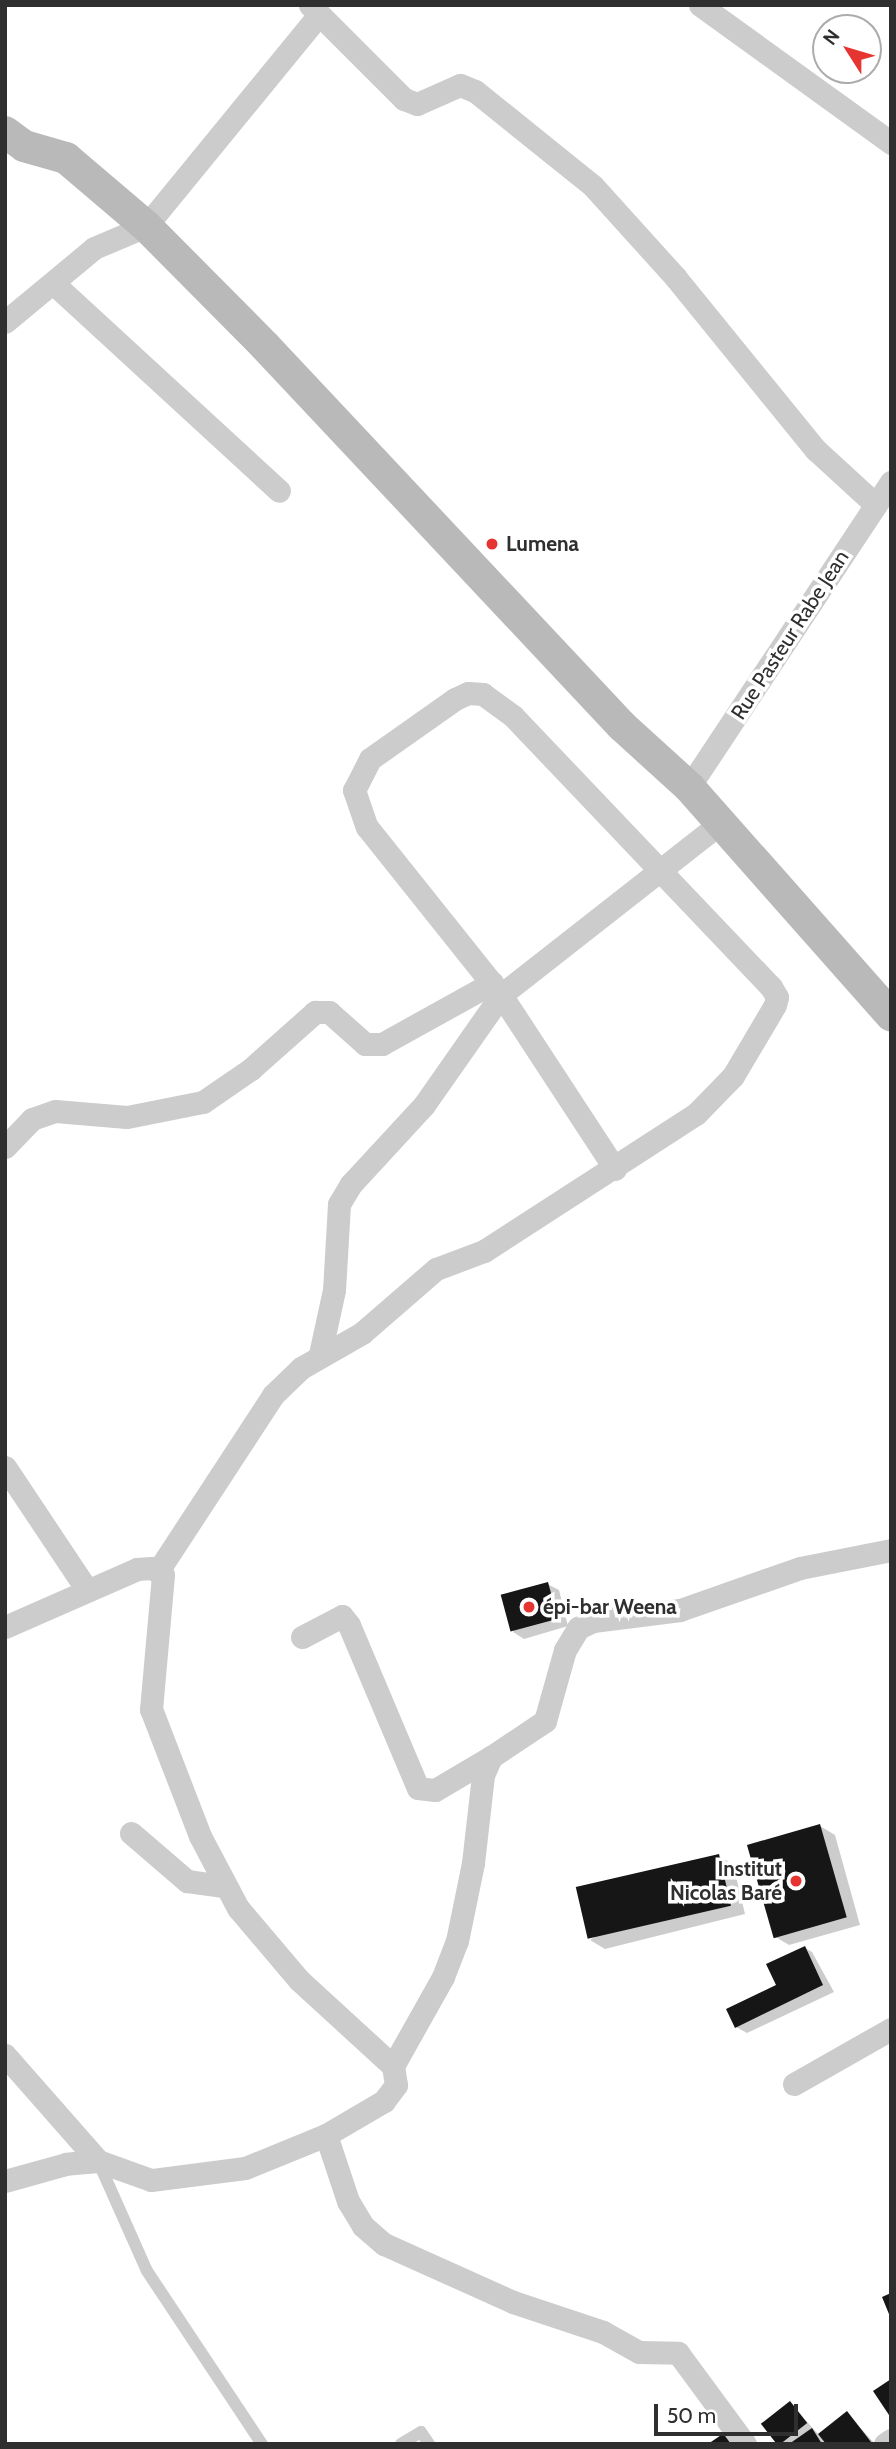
<!DOCTYPE html>
<meta charset="utf-8">
<style>
body{margin:0}
#map{position:relative;width:896px;height:2449px;overflow:hidden;background:#fff;font-family:Cabin,sans-serif}
div>[style]{position:absolute}
[style*='--x']{left:calc(var(--x)*1px);top:calc(var(--y)*1px);width:calc(var(--w)*1px);rotate:calc(var(--a)*1deg)}
.shadow>*{inset:0;background:#0003}
.building>*{inset:0;background:#161616;transform-origin:0 0}
.lane>*{height:12px;margin:-6px;padding:0 6px;transform-origin:6px;border-radius:6px;background:#ccc}
.street>*{height:23px;margin:-11.5px;padding:0 11.5px;transform-origin:11.5px;border-radius:11.5px;background:#ccc}
.secondary>*{height:32px;margin:-16px;padding:0 16px;transform-origin:16px;border-radius:16px;background:#b9b9b9}
.dots>*{width:19px;height:19px;translate:-50% -50%;box-sizing:border-box;border:4px solid #fff;border-radius:50%}
span{translate:-50% -50%;white-space:nowrap;text-align:center;line-height:1.15;-webkit-text-stroke:7px #fff;paint-order:stroke}
.poi-label{font-size:21px;color:#2f2f2f;font-weight:700}
.left{translate:0 -50%;text-align:left}
.right{translate:-100% -50%;text-align:right}
.street-label{font-size:21px;color:#2f2f2f}
.frame{position:absolute;inset:0;border:7px solid #2f2f2f;pointer-events:none}
.north{position:absolute;left:812px;top:14px;width:70px;height:70px;box-sizing:border-box;background:#fff;border:2px solid #acacac;border-radius:50%;rotate:307deg;font-size:19px;font-weight:700;line-height:28px;text-align:center;color:#2f2f2f}
.north::after{content:'';display:block;margin:auto;width:24px;height:32px;background:#e63531;clip-path:polygon(50% 0,100% 100%,50% 72%,0 100%)}
.scale{position:absolute;left:654px;top:2404px;width:144px;height:32px;box-sizing:border-box;border:4px solid #2f2f2f;border-top:0;padding-left:9px;font-size:21px;line-height:24px;white-space:nowrap;color:#2f2f2f;-webkit-text-stroke:5px #fff;paint-order:stroke}
</style>
<div id="map">
<div class="shadow">
<i style="clip-path:polygon(547px 1584px,559px 1590px,568px 1626px,524px 1639px,513px 1632px)"></i>
<i style="clip-path:polygon(820px 1826px,835px 1835px,860px 1925px,789px 1945px,774px 1936px)"></i>
<i style="clip-path:polygon(718px 1856px,733px 1864px,745px 1914px,605px 1949px,590px 1940px)"></i>
<i style="clip-path:polygon(805px 1948px,812px 1952px,834px 1992px,747px 2033px,736px 2027px,778px 1985px)"></i>
<i style="clip-path:polygon(790px 2403px,819px 2435px,847px 2413px,875px 2444px,777px 2444px,762px 2424px)"></i>
</div>
<div class="building">
<i style="left:548px;top:1582px;width:38px;height:49px;rotate:75deg"></i>
<i style="left:820px;top:1824px;width:97px;height:76px;rotate:74deg"></i>
<i style="left:719px;top:1854px;width:53px;height:147px;rotate:77deg"></i>
<i style="clip-path:polygon(805px 1946px,823px 1985px,735px 2028px,726px 2009px,776px 1985px,766px 1964px)"></i>
<i style="clip-path:polygon(891px 2293px,891px 2319px,882px 2297px)"></i>
<i style="clip-path:polygon(891px 2379px,891px 2418px,873px 2391px)"></i>
<i style="left:790px;top:2401px;width:28px;height:37px;rotate:52deg"></i>
<i style="clip-path:polygon(847px 2411px,871px 2442px,826px 2444px,818px 2434px)"></i>
<i style="clip-path:polygon(812px 2428px,822px 2444px,789px 2444px)"></i>
<i style="clip-path:polygon(727px 2431px,735px 2444px,708px 2444px)"></i>
</div>
<div class="lane">
<i style="--x:98;--y:2161;--w:120;--a:66"></i>
<i style="--x:147;--y:2271;--w:208;--a:56.4"></i>
<i style="--x:401;--y:2444;--w:23;--a:-31"></i>
<i style="--x:421;--y:2432;--w:14;--a:56"></i>
</div>
<div class="street">
<i style="--x:310;--y:5;--w:133;--a:45"></i>
<i style="--x:404;--y:99;--w:14;--a:21"></i>
<i style="--x:417;--y:104;--w:47;--a:-23.8"></i>
<i style="--x:460;--y:85;--w:16;--a:22"></i>
<i style="--x:475;--y:91;--w:151;--a:38.8"></i>
<i style="--x:593;--y:186;--w:124;--a:47.9"></i>
<i style="--x:676;--y:278;--w:222;--a:50.9"></i>
<i style="--x:816;--y:450;--w:81;--a:42.5"></i>
<i style="--x:700;--y:5;--w:236;--a:35.8"></i>
<i style="--x:53;--y:283;--w:307;--a:42.6"></i>
<i style="--x:5;--y:322;--w:116;--a:-39.7"></i>
<i style="--x:94;--y:248;--w:56;--a:-22.9"></i>
<i style="--x:146;--y:226;--w:273;--a:-50.7"></i>
<i style="--x:689;--y:787;--w:366;--a:-56.5"></i>
<i style="--x:5;--y:1147;--w:39;--a:-46"></i>
<i style="--x:32;--y:1119;--w:24;--a:-19"></i>
<i style="--x:55;--y:1111;--w:72;--a:4.8"></i>
<i style="--x:127;--y:1117;--w:77;--a:-11.2"></i>
<i style="--x:203;--y:1102;--w:58;--a:-34.5"></i>
<i style="--x:251;--y:1069;--w:86;--a:-41.7"></i>
<i style="--x:315;--y:1012;--w:14;--a:0"></i>
<i style="--x:329;--y:1012;--w:48;--a:41.6"></i>
<i style="--x:365;--y:1044;--w:17;--a:0"></i>
<i style="--x:382;--y:1044;--w:126;--a:-29"></i>
<i style="--x:615;--y:1169;--w:208;--a:-123.2"></i>
<i style="--x:501;--y:995;--w:278;--a:-38.1"></i>
<i style="--x:5;--y:1467;--w:148;--a:56.3"></i>
<i style="--x:158;--y:1571;--w:210;--a:-56.8"></i>
<i style="--x:273;--y:1395;--w:39;--a:-44"></i>
<i style="--x:301;--y:1368;--w:70;--a:-29.8"></i>
<i style="--x:362;--y:1333;--w:98;--a:-40.9"></i>
<i style="--x:436;--y:1269;--w:51;--a:-20.6"></i>
<i style="--x:484;--y:1251;--w:252;--a:-32.9"></i>
<i style="--x:696;--y:1114;--w:53;--a:-45.8"></i>
<i style="--x:733;--y:1076;--w:82;--a:-59.4"></i>
<i style="--x:775;--y:1005;--w:8;--a:-76"></i>
<i style="--x:777;--y:997;--w:12;--a:-121"></i>
<i style="--x:771;--y:987;--w:374;--a:-133.6"></i>
<i style="--x:513;--y:716;--w:37;--a:-144"></i>
<i style="--x:483;--y:694;--w:15;--a:-176"></i>
<i style="--x:468;--y:693;--w:14;--a:155"></i>
<i style="--x:455;--y:699;--w:104;--a:144.8"></i>
<i style="--x:370;--y:759;--w:35;--a:117"></i>
<i style="--x:354;--y:790;--w:39;--a:71"></i>
<i style="--x:367;--y:827;--w:215;--a:51.4"></i>
<i style="--x:501;--y:995;--w:134;--a:125"></i>
<i style="--x:424;--y:1105;--w:108;--a:132.7"></i>
<i style="--x:351;--y:1184;--w:23;--a:121"></i>
<i style="--x:339;--y:1204;--w:86;--a:93.3"></i>
<i style="--x:334;--y:1290;--w:66;--a:102.3"></i>
<i style="--x:5;--y:1627;--w:144;--a:-23.7"></i>
<i style="--x:137;--y:1569;--w:15;--a:-4"></i>
<i style="--x:152;--y:1568;--w:13;--a:32"></i>
<i style="--x:163;--y:1575;--w:135;--a:95.1"></i>
<i style="--x:151;--y:1709;--w:136;--a:68.9"></i>
<i style="--x:200;--y:1836;--w:81;--a:62.2"></i>
<i style="--x:238;--y:1908;--w:94;--a:49.7"></i>
<i style="--x:299;--y:1980;--w:127;--a:42.5"></i>
<i style="--x:393;--y:2066;--w:19;--a:81"></i>
<i style="--x:396;--y:2085;--w:20;--a:127"></i>
<i style="--x:384;--y:2101;--w:67;--a:149.6"></i>
<i style="--x:326;--y:2135;--w:87;--a:157.8"></i>
<i style="--x:245;--y:2168;--w:95;--a:172.7"></i>
<i style="--x:151;--y:2180;--w:56;--a:-160.3"></i>
<i style="--x:98;--y:2161;--w:32;--a:175"></i>
<i style="--x:66;--y:2164;--w:63;--a:164.4"></i>
<i style="--x:302;--y:1637;--w:45;--a:-27.7"></i>
<i style="--x:342;--y:1616;--w:11;--a:52"></i>
<i style="--x:349;--y:1625;--w:177;--a:67.1"></i>
<i style="--x:418;--y:1788;--w:17;--a:7"></i>
<i style="--x:435;--y:1790;--w:65;--a:-30.5"></i>
<i style="--x:131;--y:1833;--w:74;--a:40.6"></i>
<i style="--x:187;--y:1881;--w:35;--a:8"></i>
<i style="--x:5;--y:2055;--w:141;--a:48.7"></i>
<i style="--x:393;--y:2066;--w:102;--a:-60.7"></i>
<i style="--x:443;--y:1977;--w:39;--a:-69"></i>
<i style="--x:457;--y:1941;--w:80;--a:-78.4"></i>
<i style="--x:473;--y:1863;--w:89;--a:-83.5"></i>
<i style="--x:483;--y:1775;--w:20;--a:-66"></i>
<i style="--x:491;--y:1757;--w:65;--a:-33.7"></i>
<i style="--x:545;--y:1721;--w:74;--a:-74.3"></i>
<i style="--x:565;--y:1650;--w:26;--a:-59"></i>
<i style="--x:578;--y:1628;--w:17;--a:-25"></i>
<i style="--x:593;--y:1621;--w:88;--a:-7.2"></i>
<i style="--x:680;--y:1610;--w:127;--a:-19.3"></i>
<i style="--x:800;--y:1568;--w:93;--a:-11.2"></i>
<i style="--x:794;--y:2084;--w:112;--a:-29.6"></i>
<i style="--x:326;--y:2135;--w:70;--a:71.6"></i>
<i style="--x:348;--y:2201;--w:29;--a:59"></i>
<i style="--x:363;--y:2226;--w:28;--a:41"></i>
<i style="--x:384;--y:2244;--w:141;--a:24.2"></i>
<i style="--x:513;--y:2302;--w:95;--a:18.4"></i>
<i style="--x:603;--y:2332;--w:41;--a:29.1"></i>
<i style="--x:639;--y:2352;--w:39;--a:1"></i>
<i style="--x:678;--y:2353;--w:113;--a:53.6"></i>
<i style="--x:885;--y:2444;--w:7;--a:-34"></i>
</div>
<div class="secondary">
<i style="--x:5;--y:132;--w:24;--a:36"></i>
<i style="--x:24;--y:146;--w:44;--a:15.9"></i>
<i style="--x:66;--y:158;--w:105;--a:40.4"></i>
<i style="--x:146;--y:226;--w:169;--a:45.2"></i>
<i style="--x:265;--y:346;--w:521;--a:46.79"></i>
<i style="--x:622;--y:726;--w:91;--a:42.3"></i>
<i style="--x:689;--y:787;--w:305;--a:48.5"></i>
</div>
<div class="dots">
<i style="left:492px;top:544px;background:#e63531"></i>
<i style="left:529px;top:1607px;background:#e63531"></i>
<i style="left:796px;top:1881px;background:#e63531"></i>
</div>
<div class="poi-label">
<span class="left" style="left:506px;top:544px">Lumena</span>
<span class="left" style="left:543px;top:1607px">épi-bar Weena</span>
<span class="right" style="left:782px;top:1881px">Institut<br>Nicolas Baré</span>
</div>
<div class="street-label">
<span style="left:790px;top:635px;rotate:-57deg">Rue Pasteur Rabe Jean</span>
</div>
<div class="frame"></div>
<div class="north">N</div>
<div class="scale">50 m</div>
</div>
